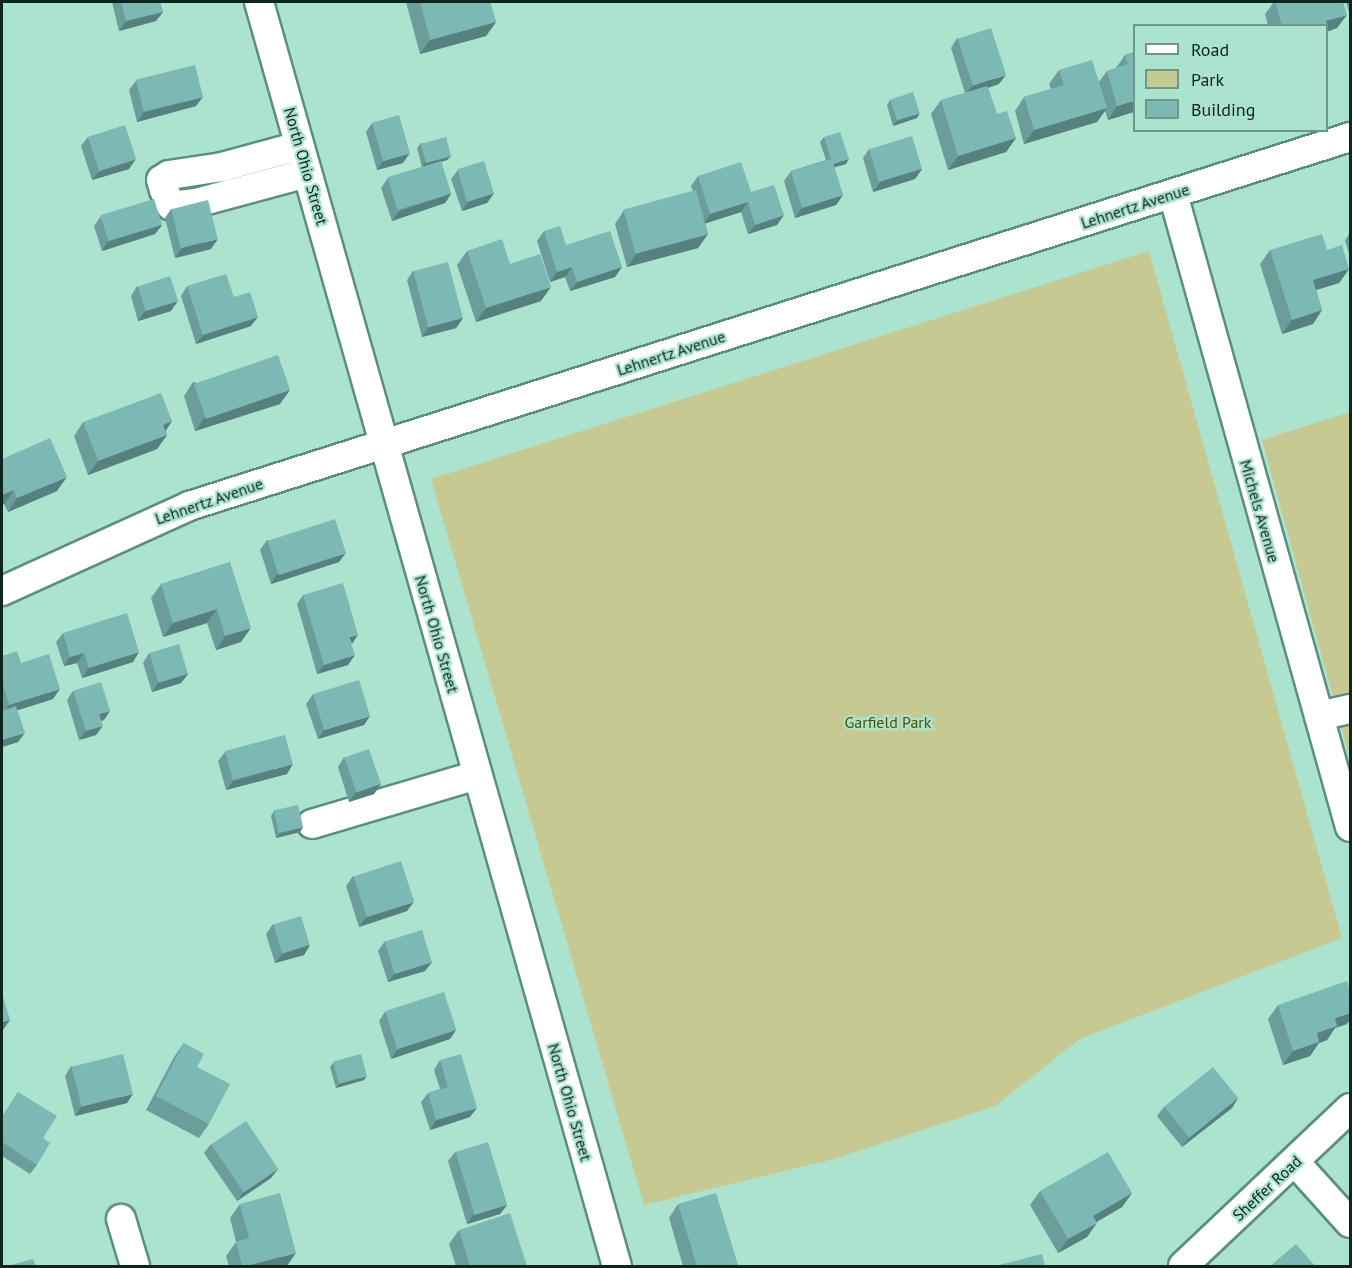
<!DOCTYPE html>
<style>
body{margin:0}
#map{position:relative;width:1352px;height:1268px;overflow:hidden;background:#ace3cf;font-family:"PT Sans",sans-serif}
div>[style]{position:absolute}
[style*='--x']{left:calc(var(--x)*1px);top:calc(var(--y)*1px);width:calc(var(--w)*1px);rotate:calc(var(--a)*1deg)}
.green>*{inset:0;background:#c6c991}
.roads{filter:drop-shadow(2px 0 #5b8f7d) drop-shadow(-2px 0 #5b8f7d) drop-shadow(0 2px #5b8f7d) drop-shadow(0 -2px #5b8f7d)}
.minor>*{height:28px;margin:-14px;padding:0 14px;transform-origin:14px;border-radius:14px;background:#fff}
.wall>*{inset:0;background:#6b9e9b}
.shaded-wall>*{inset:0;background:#57817e}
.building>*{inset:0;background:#7cb8b4;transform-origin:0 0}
span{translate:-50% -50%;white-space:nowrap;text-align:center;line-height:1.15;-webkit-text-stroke:4.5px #ace3cf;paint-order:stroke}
.street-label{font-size:16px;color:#0f251e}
.park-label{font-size:16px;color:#505100}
.frame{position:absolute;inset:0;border:3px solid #0f251e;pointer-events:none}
.legend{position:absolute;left:1133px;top:24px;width:195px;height:108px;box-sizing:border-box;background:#ace3cf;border:2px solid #6d9788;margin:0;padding:8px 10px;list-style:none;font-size:18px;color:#0f251e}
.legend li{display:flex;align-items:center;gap:12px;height:30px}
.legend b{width:30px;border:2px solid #6d9788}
</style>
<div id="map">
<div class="green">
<i style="clip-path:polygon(1149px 251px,1342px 938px,1080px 1039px,995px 1106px,834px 1159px,644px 1205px,431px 479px)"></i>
<i style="clip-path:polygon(1350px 412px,1350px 759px,1262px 440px)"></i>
</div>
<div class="roads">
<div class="minor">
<i style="--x:259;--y:2;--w:1314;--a:74.19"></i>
<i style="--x:299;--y:146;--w:80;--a:164.7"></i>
<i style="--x:222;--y:167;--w:54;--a:171.4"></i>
<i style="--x:169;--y:175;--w:9;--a:148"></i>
<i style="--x:161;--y:180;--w:10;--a:73"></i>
<i style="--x:164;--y:190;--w:17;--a:66"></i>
<i style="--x:171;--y:206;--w:25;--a:-7"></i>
<i style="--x:196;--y:203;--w:115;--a:-15.1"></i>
<i style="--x:1173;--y:194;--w:657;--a:74.38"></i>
<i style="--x:2;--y:591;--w:205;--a:-24.4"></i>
<i style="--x:189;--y:506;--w:1218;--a:-17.63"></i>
<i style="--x:1319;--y:716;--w:32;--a:-13"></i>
<i style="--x:312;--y:824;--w:172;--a:-16.5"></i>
<i style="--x:1295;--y:1162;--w:82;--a:48"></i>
<i style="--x:121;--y:1219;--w:49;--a:73.4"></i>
<i style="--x:1183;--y:1266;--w:230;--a:-43.4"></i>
</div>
</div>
<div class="wall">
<i style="clip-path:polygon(112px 2px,160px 2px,163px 12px,156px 21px,119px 31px)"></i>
<i style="clip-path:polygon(406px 2px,490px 2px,496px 22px,486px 36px,420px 54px)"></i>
<i style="clip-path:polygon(1274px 2px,1343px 2px,1337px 28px,1326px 32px,1326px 26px,1268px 26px,1265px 14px)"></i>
<i style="clip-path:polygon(1346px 2px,1350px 2px,1350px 15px)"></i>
<i style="clip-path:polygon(957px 38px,999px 84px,988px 88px,997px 114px,1016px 138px,1006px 152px,948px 170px,931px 114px,941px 100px,965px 93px,951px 48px)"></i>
<i style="clip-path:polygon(1134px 52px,1134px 112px,1108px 120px,1105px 111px,1097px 122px,1024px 144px,1015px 111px,1024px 97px,1051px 89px,1049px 84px,1059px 70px,1099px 82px,1107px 71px,1116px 68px,1125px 55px)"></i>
<i style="clip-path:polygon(136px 81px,196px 106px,137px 122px,129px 90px)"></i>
<i style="clip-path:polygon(890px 100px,917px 118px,893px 126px,887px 105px)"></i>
<i style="clip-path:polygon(372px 123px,403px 163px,377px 170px,366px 132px)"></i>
<i style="clip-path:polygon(88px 137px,129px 169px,92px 180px,81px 146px)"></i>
<i style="clip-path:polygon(824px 137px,846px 164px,834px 167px,843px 195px,836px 205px,795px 218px,784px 181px,791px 171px,826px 160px,820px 142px)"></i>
<i style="clip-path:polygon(421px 143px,451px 156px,447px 160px,441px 162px,451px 194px,445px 203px,392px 221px,381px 188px,388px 178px,422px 167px,417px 148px)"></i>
<i style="clip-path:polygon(869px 149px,922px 169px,915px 179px,873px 192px,863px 158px)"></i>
<i style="clip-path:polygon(458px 170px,494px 193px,487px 203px,462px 211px,451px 179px)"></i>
<i style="clip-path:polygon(698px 176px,751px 192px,777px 225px,748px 234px,741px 212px,705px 223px,708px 234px,698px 248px,627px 267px,615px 224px,624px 210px,693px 191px,691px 186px)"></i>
<i style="clip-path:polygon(171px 209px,211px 249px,175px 258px,165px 218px)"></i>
<i style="clip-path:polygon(101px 216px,162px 225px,155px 234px,102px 251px,94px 226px)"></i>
<i style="clip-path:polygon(544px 231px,566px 245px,622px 267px,615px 277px,570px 291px,565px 277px,550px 282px,537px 241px)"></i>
<i style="clip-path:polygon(1350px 233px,1350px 257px,1345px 240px)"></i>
<i style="clip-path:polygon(1270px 250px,1327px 250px,1349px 269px,1339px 283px,1316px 290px,1322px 310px,1313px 324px,1282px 334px,1260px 264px)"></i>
<i style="clip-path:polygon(467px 251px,510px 264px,541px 301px,476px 322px,457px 265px)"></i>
<i style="clip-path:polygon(413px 271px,463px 318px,456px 328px,422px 337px,407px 280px)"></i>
<i style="clip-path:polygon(137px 286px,171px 311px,138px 321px,131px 296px)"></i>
<i style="clip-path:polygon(187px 286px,234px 297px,251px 326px,196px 344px,181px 296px)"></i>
<i style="clip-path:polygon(193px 382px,280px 404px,195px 431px,184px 396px)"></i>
<i style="clip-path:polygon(172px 421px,166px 431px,167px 435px,157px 449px,88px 475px,74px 436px,83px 422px)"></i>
<i style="clip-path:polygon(2px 459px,57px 491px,8px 512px,4px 504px,2px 505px)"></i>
<i style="clip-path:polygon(267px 540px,339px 562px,271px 584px,260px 550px)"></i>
<i style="clip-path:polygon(230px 562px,241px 642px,216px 650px,207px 623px,163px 637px,151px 598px,161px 584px)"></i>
<i style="clip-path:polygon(303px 595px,351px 644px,348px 665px,317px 674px,297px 604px)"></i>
<i style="clip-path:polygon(63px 633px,133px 662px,82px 678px,77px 663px,64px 666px,56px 642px)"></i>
<i style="clip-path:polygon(149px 653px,188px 674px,181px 683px,152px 692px,143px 663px)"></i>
<i style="clip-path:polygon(2px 656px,53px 699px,17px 710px,18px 742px,2px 747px)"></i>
<i style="clip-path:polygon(73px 691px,104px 720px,101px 721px,96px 735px,79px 740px,67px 700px)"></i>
<i style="clip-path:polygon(313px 694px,364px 725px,318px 739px,306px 704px)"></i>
<i style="clip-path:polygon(225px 752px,287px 774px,226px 790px,218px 761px)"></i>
<i style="clip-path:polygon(344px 757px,381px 784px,374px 794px,349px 802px,338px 767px)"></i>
<i style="clip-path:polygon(274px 811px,303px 827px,300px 832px,276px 838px,271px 816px)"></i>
<i style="clip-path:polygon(353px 876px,407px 911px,359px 927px,346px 886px)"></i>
<i style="clip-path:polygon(273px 924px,310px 945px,304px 955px,275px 963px,266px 934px)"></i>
<i style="clip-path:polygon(385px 941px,432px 962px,425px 971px,388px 982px,378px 951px)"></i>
<i style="clip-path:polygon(1278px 1005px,1347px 1024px,1335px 1028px,1327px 1040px,1319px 1043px,1310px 1056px,1283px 1065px,1268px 1019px)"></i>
<i style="clip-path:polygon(385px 1012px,456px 1030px,450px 1039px,391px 1059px,379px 1021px)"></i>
<i style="clip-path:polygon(184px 1043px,197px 1067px,209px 1124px,199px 1138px,146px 1110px,174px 1057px)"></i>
<i style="clip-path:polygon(440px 1060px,470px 1117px,430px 1130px,421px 1102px,428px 1093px,440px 1089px,434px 1070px)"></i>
<i style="clip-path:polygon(333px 1063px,364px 1080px,336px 1088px,330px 1067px)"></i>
<i style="clip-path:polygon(71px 1066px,127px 1103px,75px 1116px,65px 1076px)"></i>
<i style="clip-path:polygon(18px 1092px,43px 1138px,37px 1165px,30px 1174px,2px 1156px,2px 1117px)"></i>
<i style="clip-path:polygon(1238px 1098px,1232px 1108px,1182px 1147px,1157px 1116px,1164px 1107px)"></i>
<i style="clip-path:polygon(211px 1144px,278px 1169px,271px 1178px,237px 1201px,204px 1153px)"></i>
<i style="clip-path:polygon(455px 1152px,507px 1205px,500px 1214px,467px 1224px,448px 1161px)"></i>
<i style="clip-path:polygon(1040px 1191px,1132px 1193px,1122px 1207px,1096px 1222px,1087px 1237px,1058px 1253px,1030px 1205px)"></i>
<i style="clip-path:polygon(240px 1204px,287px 1266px,229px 1266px,226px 1256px,236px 1242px,230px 1218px)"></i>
<i style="clip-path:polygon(678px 1204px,737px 1266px,683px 1266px,669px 1218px)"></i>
<i style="clip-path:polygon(459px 1230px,527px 1266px,456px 1266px,449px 1244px)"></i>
</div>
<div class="shaded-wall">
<i style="clip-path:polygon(163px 12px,156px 21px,119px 31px,126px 21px)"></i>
<i style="clip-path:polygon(1347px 15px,1337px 28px,1326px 32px,1326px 21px)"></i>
<i style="clip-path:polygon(496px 22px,486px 36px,420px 54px,430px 40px)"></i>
<i style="clip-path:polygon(1006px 75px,999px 84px,965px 95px,972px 86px)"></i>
<i style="clip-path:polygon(203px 97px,196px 106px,137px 122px,144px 112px)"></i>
<i style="clip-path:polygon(1134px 101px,1134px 112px,1108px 120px,1117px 106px)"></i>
<i style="clip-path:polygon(1107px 108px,1097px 122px,1024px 144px,1034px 130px)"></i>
<i style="clip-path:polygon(920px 113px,917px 118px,893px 126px,897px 121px)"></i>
<i style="clip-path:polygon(1016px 138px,1006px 152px,948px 170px,958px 156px)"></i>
<i style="clip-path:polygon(410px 153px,403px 163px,377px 170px,383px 161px)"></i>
<i style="clip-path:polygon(451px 156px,447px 160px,422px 167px,425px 162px)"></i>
<i style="clip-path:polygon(136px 159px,129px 169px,92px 180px,99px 171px)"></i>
<i style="clip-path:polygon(849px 159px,846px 164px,829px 169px,832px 164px)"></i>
<i style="clip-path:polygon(922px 169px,915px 179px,873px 192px,880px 182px)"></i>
<i style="clip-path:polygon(494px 193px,487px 203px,462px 211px,468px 202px)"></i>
<i style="clip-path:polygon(451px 194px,445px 203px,392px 221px,399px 211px)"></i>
<i style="clip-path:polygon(843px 195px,836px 205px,795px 218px,802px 208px)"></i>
<i style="clip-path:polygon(748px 202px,741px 212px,704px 224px,710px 214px)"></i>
<i style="clip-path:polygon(784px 215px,777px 225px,748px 234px,755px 225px)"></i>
<i style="clip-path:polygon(162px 225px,155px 234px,102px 251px,108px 241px)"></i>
<i style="clip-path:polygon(708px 234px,698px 248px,627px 267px,637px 253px)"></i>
<i style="clip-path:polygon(218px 239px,211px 249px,175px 258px,182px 248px)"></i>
<i style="clip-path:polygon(572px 267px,565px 277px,550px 282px,557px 272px)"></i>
<i style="clip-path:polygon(622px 267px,615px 277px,570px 291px,577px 282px)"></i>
<i style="clip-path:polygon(1349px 269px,1339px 283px,1303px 294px,1313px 280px)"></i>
<i style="clip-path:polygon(551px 287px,541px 301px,476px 322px,486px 308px)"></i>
<i style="clip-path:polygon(178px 301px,171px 311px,138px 321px,145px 311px)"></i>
<i style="clip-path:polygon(1322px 310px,1313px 324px,1282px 334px,1292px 320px)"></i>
<i style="clip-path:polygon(258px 317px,251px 326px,196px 344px,203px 335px)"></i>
<i style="clip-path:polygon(463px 318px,456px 328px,422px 337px,429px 327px)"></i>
<i style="clip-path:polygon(290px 390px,280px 404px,195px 431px,205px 417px)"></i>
<i style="clip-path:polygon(172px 421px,162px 435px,163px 425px)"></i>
<i style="clip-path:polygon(167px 435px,157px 449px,88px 475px,98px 461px)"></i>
<i style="clip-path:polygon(67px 477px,57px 491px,8px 512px,17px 498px)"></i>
<i style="clip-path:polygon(14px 490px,4px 504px,2px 505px,2px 495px)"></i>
<i style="clip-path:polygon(346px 553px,339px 562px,271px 584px,277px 574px)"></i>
<i style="clip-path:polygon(217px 609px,207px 623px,163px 637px,173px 623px)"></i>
<i style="clip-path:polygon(251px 628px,241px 642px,216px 650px,225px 636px)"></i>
<i style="clip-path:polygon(358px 635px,352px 644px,349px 637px)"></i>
<i style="clip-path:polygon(139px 652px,133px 662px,82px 678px,89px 668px)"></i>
<i style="clip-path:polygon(84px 653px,77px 663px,64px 666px,70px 657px)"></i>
<i style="clip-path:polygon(355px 655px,348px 665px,317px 674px,324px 665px)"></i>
<i style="clip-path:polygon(188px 674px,181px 683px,152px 692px,158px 683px)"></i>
<i style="clip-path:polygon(60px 689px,53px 699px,3px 715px,9px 705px)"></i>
<i style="clip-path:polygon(110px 711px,104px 720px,92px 724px,99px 714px)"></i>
<i style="clip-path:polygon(370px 716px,364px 725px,318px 739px,324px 730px)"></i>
<i style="clip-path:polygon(103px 726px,96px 735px,79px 740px,86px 731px)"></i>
<i style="clip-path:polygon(25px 733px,18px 742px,2px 747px,2px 740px)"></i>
<i style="clip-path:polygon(293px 764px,287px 774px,226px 790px,233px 781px)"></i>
<i style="clip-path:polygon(381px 784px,374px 794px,349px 802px,356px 792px)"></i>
<i style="clip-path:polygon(303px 827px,300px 832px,276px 838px,280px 833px)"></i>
<i style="clip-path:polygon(414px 902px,407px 911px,359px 927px,366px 917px)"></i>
<i style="clip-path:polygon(310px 945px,304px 955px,275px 963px,282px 954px)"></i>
<i style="clip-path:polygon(432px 962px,425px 971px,388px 982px,395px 973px)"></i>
<i style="clip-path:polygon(1350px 1013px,1350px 1020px,1347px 1024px,1335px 1028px,1327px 1040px,1319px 1043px,1310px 1056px,1283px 1065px,1293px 1051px,1317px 1033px,1335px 1018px)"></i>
<i style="clip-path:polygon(10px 1020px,3px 1030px,2px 1030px,2px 1022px)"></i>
<i style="clip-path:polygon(456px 1030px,450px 1039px,391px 1059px,398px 1049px)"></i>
<i style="clip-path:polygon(367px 1076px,364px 1080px,336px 1088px,340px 1083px)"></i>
<i style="clip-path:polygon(133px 1094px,127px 1103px,75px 1116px,81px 1107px)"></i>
<i style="clip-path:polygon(1238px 1098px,1232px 1108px,1182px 1147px,1189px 1137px)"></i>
<i style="clip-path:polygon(477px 1108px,470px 1117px,430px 1130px,436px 1120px)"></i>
<i style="clip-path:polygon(278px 1169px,271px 1178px,237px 1201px,243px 1192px)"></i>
<i style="clip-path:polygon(1132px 1193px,1122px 1207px,1083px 1230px,1093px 1216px)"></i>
<i style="clip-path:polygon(507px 1205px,500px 1214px,467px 1224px,473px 1215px)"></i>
<i style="clip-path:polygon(1097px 1223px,1087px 1237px,1058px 1253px,1068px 1239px)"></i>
<i style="clip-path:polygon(296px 1253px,287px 1266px,246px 1266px)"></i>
</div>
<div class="building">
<i style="clip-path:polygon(121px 2px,160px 2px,163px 12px,126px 21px)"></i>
<i style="clip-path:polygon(420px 2px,490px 2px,496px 22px,430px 40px)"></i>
<i style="clip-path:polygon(1275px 2px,1343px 2px,1347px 15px,1326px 21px,1328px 28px,1326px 28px,1326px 26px,1282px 26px)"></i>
<i style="left:991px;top:28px;width:49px;height:35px;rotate:72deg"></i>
<i style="clip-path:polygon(1134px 52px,1134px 101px,1117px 106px,1107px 71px,1128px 64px,1125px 55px)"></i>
<i style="clip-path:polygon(1092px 60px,1107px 108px,1034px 130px,1024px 97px,1064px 85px,1059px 70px)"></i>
<i style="left:195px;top:65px;width:33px;height:61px;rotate:76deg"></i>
<i style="clip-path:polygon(987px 86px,997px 114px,1007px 111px,1016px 138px,958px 156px,941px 100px)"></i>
<i style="left:913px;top:92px;width:22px;height:24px;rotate:72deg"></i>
<i style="left:399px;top:115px;width:40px;height:28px;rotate:74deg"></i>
<i style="left:125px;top:125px;width:36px;height:39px;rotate:72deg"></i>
<i style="clip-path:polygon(840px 132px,849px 159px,833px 164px,832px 159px,831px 159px,824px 137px)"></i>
<i style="left:912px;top:136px;width:34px;height:45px;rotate:73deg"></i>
<i style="left:446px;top:137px;width:20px;height:26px;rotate:75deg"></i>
<i style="left:832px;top:159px;width:38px;height:43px;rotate:73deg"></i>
<i style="left:441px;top:161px;width:34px;height:56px;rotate:73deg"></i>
<i style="left:484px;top:161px;width:34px;height:28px;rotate:73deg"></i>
<i style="clip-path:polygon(741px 162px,751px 192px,774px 185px,784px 215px,755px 225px,748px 202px,710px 214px,698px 176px)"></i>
<i style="left:696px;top:190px;width:46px;height:75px;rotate:75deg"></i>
<i style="left:154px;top:199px;width:27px;height:56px;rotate:73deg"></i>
<i style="left:208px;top:200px;width:40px;height:38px;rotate:76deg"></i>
<i style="clip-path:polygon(560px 226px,566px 245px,610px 231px,622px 267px,577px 282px,572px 267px,557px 272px,544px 231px)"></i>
<i style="clip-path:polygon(1322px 234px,1327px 250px,1342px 245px,1349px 269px,1313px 280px,1322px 310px,1292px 320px,1270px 250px)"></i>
<i style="clip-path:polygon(502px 239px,510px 264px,540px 254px,551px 287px,486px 308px,467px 251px)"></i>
<i style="left:448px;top:262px;width:58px;height:36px;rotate:75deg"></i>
<i style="clip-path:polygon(226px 274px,234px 297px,250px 292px,258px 317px,203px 335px,187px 286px)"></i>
<i style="left:170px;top:276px;width:26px;height:34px;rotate:72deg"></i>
<i style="left:278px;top:355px;width:37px;height:89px;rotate:71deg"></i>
<i style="clip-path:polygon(161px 393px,172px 421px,163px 425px,167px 435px,98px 461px,83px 422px)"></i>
<i style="clip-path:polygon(50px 438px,67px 477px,17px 498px,14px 490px,2px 495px,2px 459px)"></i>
<i style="left:335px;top:519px;width:36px;height:71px;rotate:72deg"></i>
<i style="clip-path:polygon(230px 562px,251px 628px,225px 636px,217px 609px,173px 623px,161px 584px)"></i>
<i style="clip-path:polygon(343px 583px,358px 635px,349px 637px,355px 655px,324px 665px,303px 595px)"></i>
<i style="clip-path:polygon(127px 613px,139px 652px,89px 668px,84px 653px,70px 657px,63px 633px)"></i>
<i style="left:179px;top:644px;width:31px;height:31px;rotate:73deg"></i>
<i style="clip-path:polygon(17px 651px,21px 663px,49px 654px,60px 689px,9px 705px,2px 681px,2px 656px)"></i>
<i style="left:359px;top:680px;width:38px;height:48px;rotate:73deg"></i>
<i style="clip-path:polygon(101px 682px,110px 711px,99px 714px,103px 726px,86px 731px,73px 691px)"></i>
<i style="clip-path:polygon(16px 706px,25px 733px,2px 740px,2px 711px)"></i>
<i style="left:285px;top:735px;width:30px;height:62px;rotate:75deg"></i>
<i style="left:369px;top:749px;width:37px;height:26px;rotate:71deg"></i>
<i style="left:298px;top:805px;width:23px;height:25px;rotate:77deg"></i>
<i style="left:401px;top:861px;width:43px;height:50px;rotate:72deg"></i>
<i style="left:301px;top:916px;width:30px;height:29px;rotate:73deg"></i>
<i style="left:422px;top:930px;width:34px;height:39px;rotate:73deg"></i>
<i style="clip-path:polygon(1347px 981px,1350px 991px,1350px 1013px,1335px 1018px,1337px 1026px,1317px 1033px,1319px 1042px,1293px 1051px,1278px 1005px)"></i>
<i style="left:444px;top:992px;width:40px;height:62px;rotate:72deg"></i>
<i style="clip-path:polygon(2px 993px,10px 1020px,2px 1022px)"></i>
<i style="clip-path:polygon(184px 1043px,204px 1054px,197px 1067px,230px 1084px,209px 1124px,156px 1096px)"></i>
<i style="left:123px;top:1054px;width:41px;height:53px;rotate:76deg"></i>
<i style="left:361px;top:1054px;width:23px;height:29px;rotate:75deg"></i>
<i style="clip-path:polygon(461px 1054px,477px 1108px,436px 1120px,428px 1093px,448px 1087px,440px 1060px)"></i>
<i style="left:1213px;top:1067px;width:40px;height:63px;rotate:51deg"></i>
<i style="clip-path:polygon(18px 1092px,57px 1116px,43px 1138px,50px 1143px,37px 1165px,2px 1142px,2px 1118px)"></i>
<i style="left:246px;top:1121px;width:58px;height:42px;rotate:56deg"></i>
<i style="left:488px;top:1142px;width:66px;height:34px;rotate:73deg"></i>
<i style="clip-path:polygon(1108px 1152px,1132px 1193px,1093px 1216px,1097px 1223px,1068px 1239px,1040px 1191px)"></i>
<i style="clip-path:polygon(280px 1193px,296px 1253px,246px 1266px,242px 1266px,236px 1242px,249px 1238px,240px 1204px)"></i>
<i style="clip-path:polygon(716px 1193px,738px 1265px,732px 1266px,697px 1266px,678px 1204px)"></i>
<i style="clip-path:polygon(510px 1213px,527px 1266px,470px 1266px,459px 1230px)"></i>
<i style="clip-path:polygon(1296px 1244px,1315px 1266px,1270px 1266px)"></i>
<i style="clip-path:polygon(1042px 1254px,1045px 1266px,995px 1266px)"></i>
<i style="clip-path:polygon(33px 1259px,36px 1266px,7px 1266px)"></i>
</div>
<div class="street-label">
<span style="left:306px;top:166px;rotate:74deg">North Ohio Street</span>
<span style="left:1135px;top:206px;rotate:-18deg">Lehnertz Avenue</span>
<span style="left:671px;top:353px;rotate:-18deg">Lehnertz Avenue</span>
<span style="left:209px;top:501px;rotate:-19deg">Lehnertz Avenue</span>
<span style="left:1260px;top:511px;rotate:74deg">Michels Avenue</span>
<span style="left:437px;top:634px;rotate:74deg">North Ohio Street</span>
<span style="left:570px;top:1102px;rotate:74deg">North Ohio Street</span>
<span style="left:1267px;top:1188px;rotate:-43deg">Sheffer Road</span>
</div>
<div class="park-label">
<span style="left:888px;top:722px">Garfield Park</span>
</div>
<div class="frame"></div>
<ul class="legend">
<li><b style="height:8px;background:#fff"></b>Road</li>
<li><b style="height:16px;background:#c6c991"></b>Park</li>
<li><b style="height:16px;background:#7cb8b4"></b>Building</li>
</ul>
</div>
